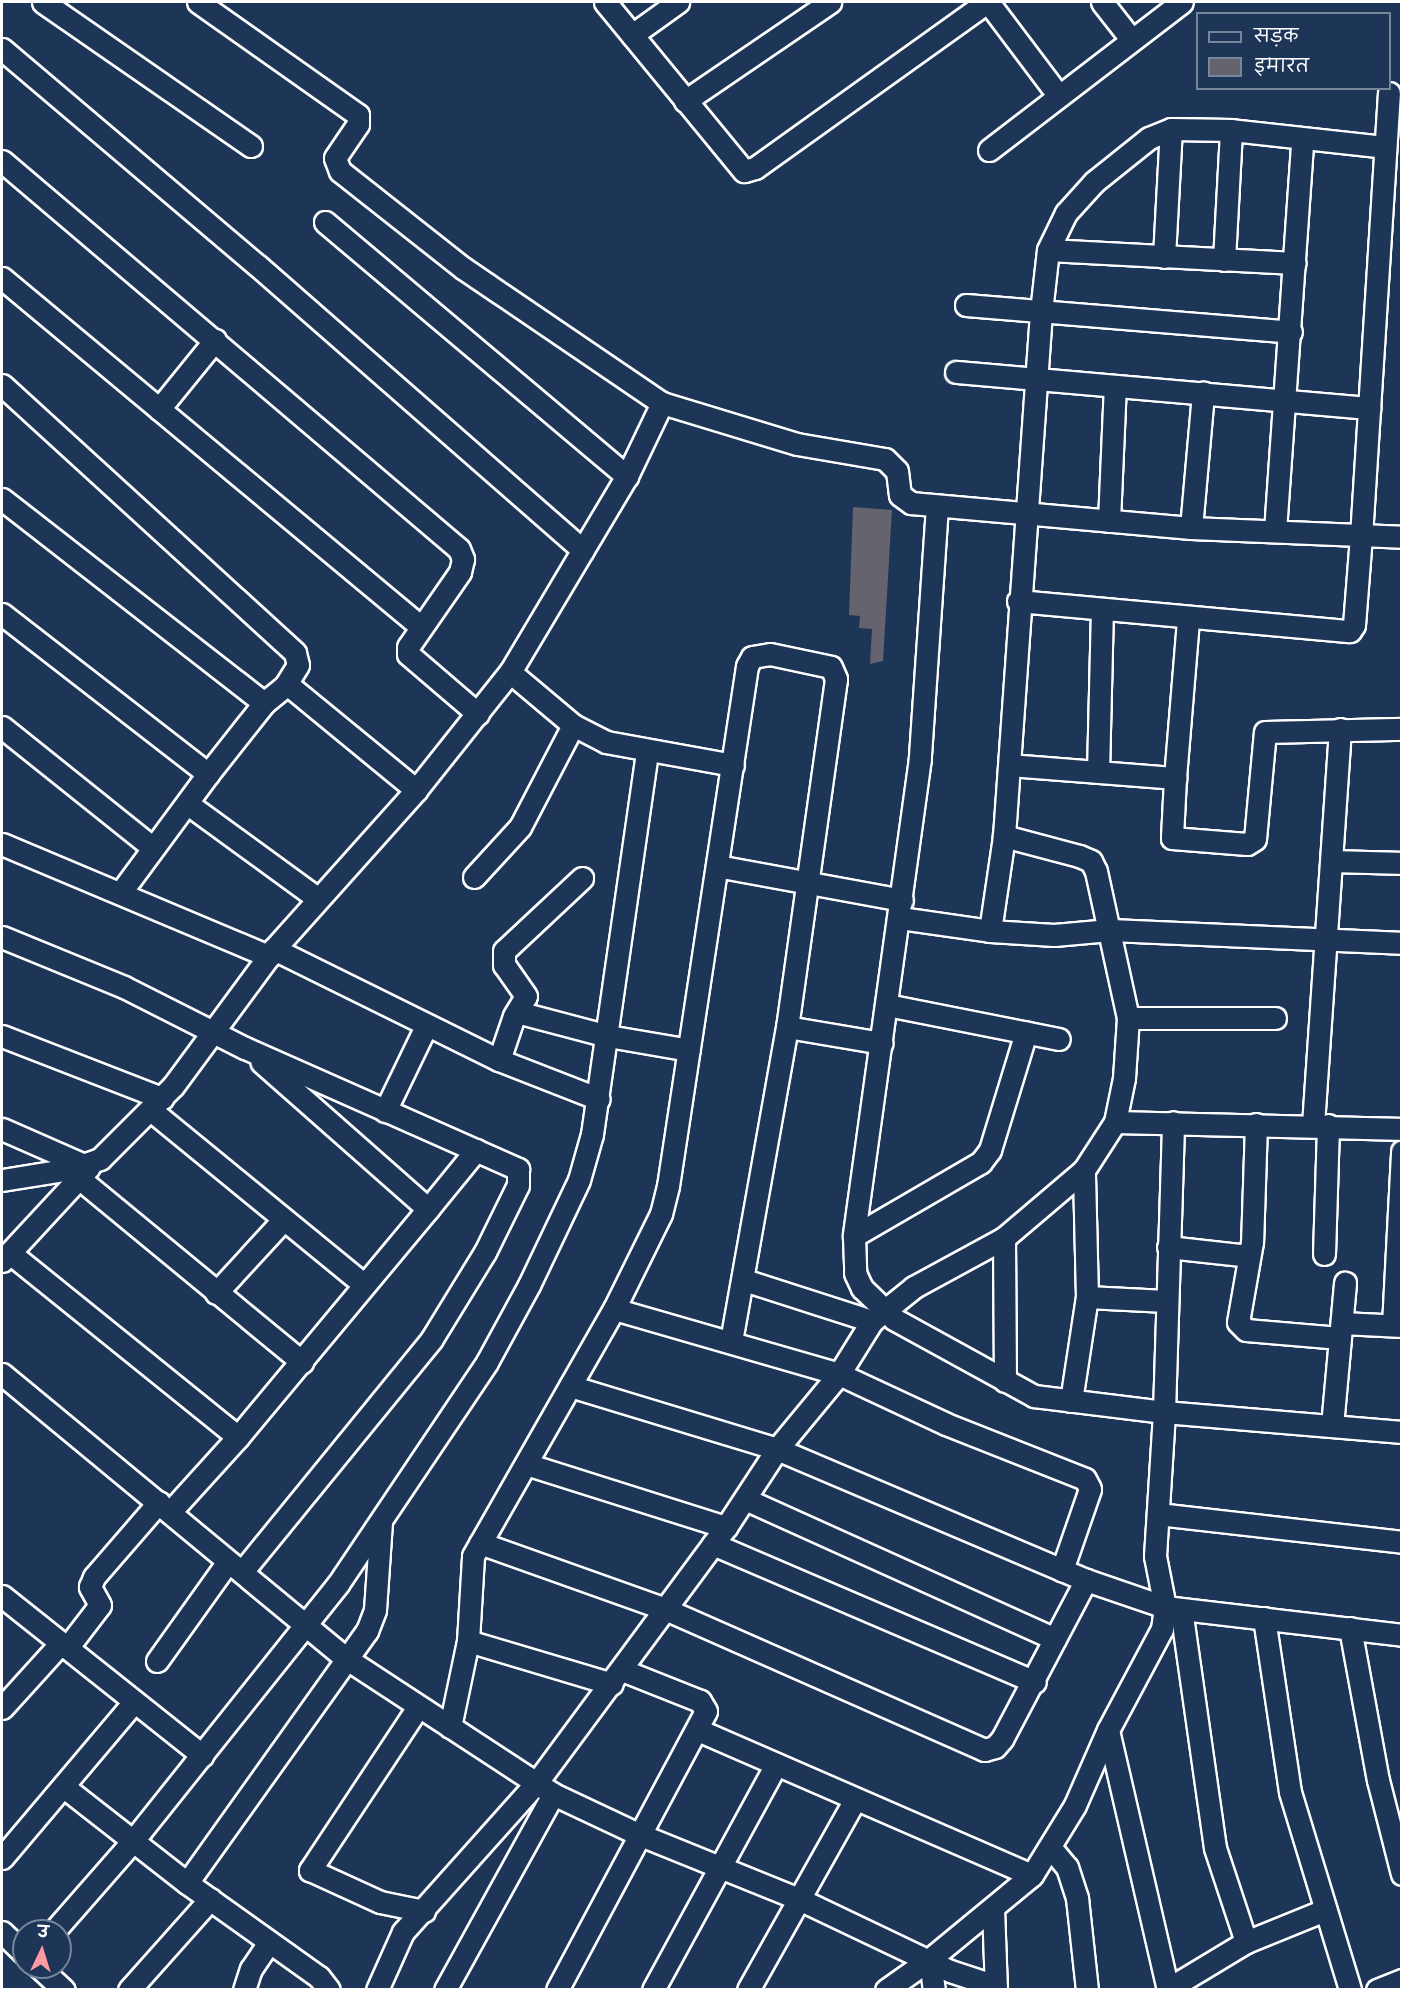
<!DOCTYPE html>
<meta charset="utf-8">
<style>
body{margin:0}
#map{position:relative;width:1403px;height:1991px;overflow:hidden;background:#1d3557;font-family:"Balsamiq Sans","Playpen Sans Deva",sans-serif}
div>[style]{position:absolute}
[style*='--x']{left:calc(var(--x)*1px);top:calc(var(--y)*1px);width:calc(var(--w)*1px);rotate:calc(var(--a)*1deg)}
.building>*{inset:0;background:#64636e}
.roads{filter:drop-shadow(2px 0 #fff) drop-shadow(-2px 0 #fff) drop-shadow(0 2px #fff) drop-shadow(0 -2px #fff)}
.minor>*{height:21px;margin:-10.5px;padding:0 10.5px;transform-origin:10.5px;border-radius:10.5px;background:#1d3557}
span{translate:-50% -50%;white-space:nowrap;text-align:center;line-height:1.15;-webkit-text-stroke:6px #1d3557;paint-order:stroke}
.frame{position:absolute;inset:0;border:3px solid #fff;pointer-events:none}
.legend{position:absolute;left:1196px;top:12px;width:195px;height:78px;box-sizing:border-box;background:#1d3557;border:2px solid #77869a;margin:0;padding:8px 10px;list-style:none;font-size:18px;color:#fff}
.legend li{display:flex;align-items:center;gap:12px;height:30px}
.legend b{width:30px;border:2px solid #77869a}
.north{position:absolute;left:12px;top:1919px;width:60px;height:60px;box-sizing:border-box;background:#1d3557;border:2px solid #77869a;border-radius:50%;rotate:4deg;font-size:16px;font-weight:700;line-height:24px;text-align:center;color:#fff}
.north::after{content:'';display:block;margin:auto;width:21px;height:27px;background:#ff9aa2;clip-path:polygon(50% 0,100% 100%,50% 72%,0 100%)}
</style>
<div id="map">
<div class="building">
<i style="clip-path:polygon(853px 507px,892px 510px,883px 661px,870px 664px,872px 629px,859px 628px,860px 616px,849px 615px)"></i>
</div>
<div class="roads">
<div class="minor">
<i style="--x:43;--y:2;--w:253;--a:34.7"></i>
<i style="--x:198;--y:2;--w:196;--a:35.2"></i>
<i style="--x:358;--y:115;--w:9;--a:90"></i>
<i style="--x:358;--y:124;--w:41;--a:124.1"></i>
<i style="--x:335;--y:158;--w:14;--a:69"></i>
<i style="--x:340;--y:171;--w:157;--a:38.3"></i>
<i style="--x:463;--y:268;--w:240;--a:34.2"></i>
<i style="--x:662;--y:403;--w:141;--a:16.9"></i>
<i style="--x:797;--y:444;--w:89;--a:9.7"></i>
<i style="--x:885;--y:459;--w:17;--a:45"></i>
<i style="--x:897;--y:471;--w:24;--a:83"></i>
<i style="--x:900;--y:495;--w:14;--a:36"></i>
<i style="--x:911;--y:503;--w:281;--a:5.1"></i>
<i style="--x:1191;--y:528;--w:211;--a:2.4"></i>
<i style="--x:605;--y:2;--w:219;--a:50.6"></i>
<i style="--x:744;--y:171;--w:11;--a:-15"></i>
<i style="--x:755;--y:168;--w:285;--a:-35.6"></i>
<i style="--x:988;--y:2;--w:116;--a:53"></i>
<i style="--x:1102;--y:2;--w:47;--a:51.9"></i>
<i style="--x:632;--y:35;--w:57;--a:-35.7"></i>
<i style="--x:2;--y:49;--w:334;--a:40.3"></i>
<i style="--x:257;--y:265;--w:433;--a:41.2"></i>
<i style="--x:685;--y:101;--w:176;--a:-34.3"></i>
<i style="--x:989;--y:150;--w:243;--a:-37.5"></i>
<i style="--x:2;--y:161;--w:599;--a:40.33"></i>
<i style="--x:459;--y:549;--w:11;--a:68"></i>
<i style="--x:463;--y:559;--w:13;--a:103"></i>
<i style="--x:460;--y:572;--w:91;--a:124.7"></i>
<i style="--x:408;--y:647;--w:7;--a:90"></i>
<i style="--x:408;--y:654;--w:92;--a:40.6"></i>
<i style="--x:325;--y:222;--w:395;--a:40.1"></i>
<i style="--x:1048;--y:250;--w:247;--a:3"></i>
<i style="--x:1164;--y:257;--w:128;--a:-86.9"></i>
<i style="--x:1224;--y:260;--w:130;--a:-86.9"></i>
<i style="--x:2;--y:278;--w:545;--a:39.79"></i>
<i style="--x:966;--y:305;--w:326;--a:4.7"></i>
<i style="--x:956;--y:372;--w:415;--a:5"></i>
<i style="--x:2;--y:385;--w:397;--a:42.4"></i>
<i style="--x:295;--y:653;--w:12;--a:76"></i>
<i style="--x:298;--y:665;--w:25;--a:122"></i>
<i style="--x:159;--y:409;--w:89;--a:-50.9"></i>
<i style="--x:2;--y:499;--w:332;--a:37.9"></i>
<i style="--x:937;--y:506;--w:253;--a:93.9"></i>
<i style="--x:920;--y:758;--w:483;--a:97.9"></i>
<i style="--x:854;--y:1236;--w:37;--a:88"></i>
<i style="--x:855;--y:1273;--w:17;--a:65"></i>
<i style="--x:862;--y:1288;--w:45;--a:44.1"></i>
<i style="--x:894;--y:1319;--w:160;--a:28.8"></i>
<i style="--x:1034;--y:1396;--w:131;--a:7"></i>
<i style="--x:1164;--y:1412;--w:239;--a:4.8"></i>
<i style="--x:1109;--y:521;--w:135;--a:-87.5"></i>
<i style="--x:1191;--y:528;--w:136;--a:-84.9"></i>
<i style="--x:1275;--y:531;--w:392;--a:-86"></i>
<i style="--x:1018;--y:601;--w:333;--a:5.2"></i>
<i style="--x:1350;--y:631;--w:7;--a:-56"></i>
<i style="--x:1354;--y:625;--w:88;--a:-85.5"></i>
<i style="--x:1361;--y:537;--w:445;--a:-86.4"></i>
<i style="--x:2;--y:614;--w:261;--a:37.8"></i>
<i style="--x:510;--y:672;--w:82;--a:40.1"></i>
<i style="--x:573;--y:725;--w:37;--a:27"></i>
<i style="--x:606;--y:742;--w:129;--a:10.3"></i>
<i style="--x:2;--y:727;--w:193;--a:38.7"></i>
<i style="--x:1010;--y:765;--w:166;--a:4.5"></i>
<i style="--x:1175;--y:778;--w:160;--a:-85.3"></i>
<i style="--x:1098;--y:772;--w:161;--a:-88.6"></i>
<i style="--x:1175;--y:778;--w:60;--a:92.9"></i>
<i style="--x:1172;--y:838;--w:75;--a:4.6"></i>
<i style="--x:1247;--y:844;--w:9;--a:-32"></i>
<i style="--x:1255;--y:839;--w:107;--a:-84.7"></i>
<i style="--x:1265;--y:732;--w:137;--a:-1.3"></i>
<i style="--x:188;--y:804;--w:160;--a:36.1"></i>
<i style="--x:2;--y:844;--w:290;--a:22.8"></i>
<i style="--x:1332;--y:861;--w:70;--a:1.6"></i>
<i style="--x:717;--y:866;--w:188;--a:10.4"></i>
<i style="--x:474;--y:877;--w:68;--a:-47.4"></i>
<i style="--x:520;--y:827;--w:115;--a:-62.5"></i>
<i style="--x:121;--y:892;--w:147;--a:-53.6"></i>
<i style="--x:208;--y:774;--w:90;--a:-51.7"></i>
<i style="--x:264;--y:703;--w:27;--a:-39"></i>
<i style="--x:285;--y:686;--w:7;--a:16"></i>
<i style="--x:292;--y:688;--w:161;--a:39.4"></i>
<i style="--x:900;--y:918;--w:91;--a:8.2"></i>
<i style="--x:990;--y:931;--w:96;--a:-81.6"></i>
<i style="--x:1004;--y:836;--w:525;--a:-85.96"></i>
<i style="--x:1041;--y:312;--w:62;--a:-83.6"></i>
<i style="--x:1048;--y:250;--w:41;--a:-64.1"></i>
<i style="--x:1066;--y:213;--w:42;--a:-47.9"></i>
<i style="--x:1094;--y:182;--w:70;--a:-38.7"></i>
<i style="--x:1149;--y:138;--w:24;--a:-22"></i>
<i style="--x:1171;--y:129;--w:60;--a:1"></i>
<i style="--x:1231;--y:130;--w:155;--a:6.3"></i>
<i style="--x:990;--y:931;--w:64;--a:3.6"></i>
<i style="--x:1054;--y:935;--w:56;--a:-5.1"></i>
<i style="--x:1110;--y:930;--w:292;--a:2.5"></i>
<i style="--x:2;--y:937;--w:132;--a:22.3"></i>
<i style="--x:124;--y:987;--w:136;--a:26.8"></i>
<i style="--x:245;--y:1048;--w:299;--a:23.9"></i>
<i style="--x:518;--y:1169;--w:16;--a:90"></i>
<i style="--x:518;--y:1185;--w:75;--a:116.2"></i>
<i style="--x:485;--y:1252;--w:103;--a:121.5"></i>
<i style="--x:431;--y:1340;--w:299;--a:129.2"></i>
<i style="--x:274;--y:949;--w:251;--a:26.3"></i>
<i style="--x:499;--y:1060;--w:107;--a:21.3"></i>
<i style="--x:887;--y:1005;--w:175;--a:11.2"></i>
<i style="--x:517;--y:1012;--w:94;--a:14.8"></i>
<i style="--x:608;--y:1036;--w:82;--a:9.8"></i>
<i style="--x:1128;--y:1018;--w:147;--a:0"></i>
<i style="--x:787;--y:1027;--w:96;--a:9.6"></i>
<i style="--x:2;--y:1036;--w:172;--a:21.2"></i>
<i style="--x:499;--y:1060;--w:46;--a:-71.2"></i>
<i style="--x:514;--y:1016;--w:23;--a:-59"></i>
<i style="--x:526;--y:996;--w:38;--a:-125"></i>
<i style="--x:504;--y:965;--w:14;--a:-90"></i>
<i style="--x:504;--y:951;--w:107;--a:-43.1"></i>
<i style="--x:152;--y:1111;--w:273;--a:39.3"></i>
<i style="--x:385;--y:1111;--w:94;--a:-64.2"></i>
<i style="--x:1115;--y:1122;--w:287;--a:1.4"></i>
<i style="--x:1256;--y:1124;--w:118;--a:91.9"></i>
<i style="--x:1252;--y:1242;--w:81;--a:99.9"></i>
<i style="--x:1238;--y:1322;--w:11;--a:45"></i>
<i style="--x:1246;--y:1330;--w:94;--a:4.9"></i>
<i style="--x:1313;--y:1125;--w:397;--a:-86.1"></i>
<i style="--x:2;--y:1129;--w:90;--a:23.7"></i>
<i style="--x:80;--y:1179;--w:288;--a:39.5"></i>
<i style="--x:2;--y:1180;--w:70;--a:-9.1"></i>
<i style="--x:71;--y:1169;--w:31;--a:-19"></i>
<i style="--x:100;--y:1159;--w:103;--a:-45"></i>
<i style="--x:173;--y:1086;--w:170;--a:-53.6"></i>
<i style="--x:274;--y:949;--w:213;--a:-48.2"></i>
<i style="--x:416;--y:790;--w:151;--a:-51.5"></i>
<i style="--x:510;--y:672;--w:228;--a:-59.2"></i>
<i style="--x:627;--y:476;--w:81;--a:-64.4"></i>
<i style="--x:428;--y:1209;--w:76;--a:-50.9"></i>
<i style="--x:854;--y:1236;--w:147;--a:-30.2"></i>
<i style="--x:981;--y:1162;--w:15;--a:-53"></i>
<i style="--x:990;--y:1150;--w:123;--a:-73"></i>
<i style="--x:1004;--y:1238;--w:143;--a:89.6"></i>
<i style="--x:1168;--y:1247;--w:81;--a:6.3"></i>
<i style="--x:10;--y:1253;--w:293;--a:38.9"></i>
<i style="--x:1324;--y:1254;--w:129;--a:-88.2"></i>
<i style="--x:2;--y:1261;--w:128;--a:-47.2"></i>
<i style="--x:744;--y:1280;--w:134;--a:17.8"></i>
<i style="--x:216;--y:1293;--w:100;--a:-47.4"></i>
<i style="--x:1087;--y:1297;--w:79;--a:2.9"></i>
<i style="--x:614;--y:1309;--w:234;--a:16.1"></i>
<i style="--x:839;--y:1374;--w:118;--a:25"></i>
<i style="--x:946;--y:1424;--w:149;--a:21.6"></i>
<i style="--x:1085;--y:1479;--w:11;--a:63"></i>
<i style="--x:1090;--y:1489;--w:86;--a:109.1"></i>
<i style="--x:1342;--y:1323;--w:60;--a:2.9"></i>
<i style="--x:1393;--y:1325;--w:174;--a:-87"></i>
<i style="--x:2;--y:1374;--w:447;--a:39.6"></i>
<i style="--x:347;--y:1659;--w:246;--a:33.2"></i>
<i style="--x:553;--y:1794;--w:94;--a:25.2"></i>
<i style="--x:638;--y:1834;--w:174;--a:22"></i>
<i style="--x:799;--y:1899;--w:167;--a:25.5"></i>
<i style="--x:950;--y:1971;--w:48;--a:18.1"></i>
<i style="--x:570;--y:1386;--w:216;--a:16.9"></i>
<i style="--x:777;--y:1449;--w:336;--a:23"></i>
<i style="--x:1086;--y:1580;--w:83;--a:18.9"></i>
<i style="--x:1165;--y:1607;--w:239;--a:6.7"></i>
<i style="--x:1071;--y:1401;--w:105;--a:-81.3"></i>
<i style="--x:1087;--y:1297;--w:127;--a:-91.4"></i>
<i style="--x:1332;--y:1426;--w:144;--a:-84.8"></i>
<i style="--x:526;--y:1464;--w:210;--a:17.5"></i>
<i style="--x:745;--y:1499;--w:340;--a:24.3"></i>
<i style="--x:171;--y:1511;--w:100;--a:-47.8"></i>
<i style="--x:238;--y:1437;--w:297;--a:-50.2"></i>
<i style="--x:428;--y:1209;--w:222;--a:-138.6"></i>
<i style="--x:1158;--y:1514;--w:246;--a:6.5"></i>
<i style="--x:480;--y:1543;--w:196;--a:19.6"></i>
<i style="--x:665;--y:1609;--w:349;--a:23.8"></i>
<i style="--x:984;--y:1750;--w:11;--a:-15"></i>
<i style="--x:995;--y:1747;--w:11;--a:-49"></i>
<i style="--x:1002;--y:1739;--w:180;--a:-62.2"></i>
<i style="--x:713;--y:1544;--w:350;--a:23.2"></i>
<i style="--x:2;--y:1596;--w:256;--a:38.5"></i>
<i style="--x:1181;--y:1609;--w:241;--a:81.9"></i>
<i style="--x:1215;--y:1848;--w:99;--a:71.7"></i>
<i style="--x:1264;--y:1618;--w:176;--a:81.5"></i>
<i style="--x:1290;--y:1792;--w:207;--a:73.1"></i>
<i style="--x:1350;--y:1628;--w:155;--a:79.6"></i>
<i style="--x:1378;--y:1780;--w:97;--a:75.7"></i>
<i style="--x:468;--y:1641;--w:150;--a:16.6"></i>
<i style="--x:67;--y:1648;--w:54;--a:-52.5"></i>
<i style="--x:100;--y:1605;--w:21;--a:-119"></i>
<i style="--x:90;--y:1587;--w:11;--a:-68"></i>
<i style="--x:94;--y:1577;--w:99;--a:-49.1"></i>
<i style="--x:157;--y:1661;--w:120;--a:-54.5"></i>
<i style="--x:418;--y:1707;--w:196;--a:123.5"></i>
<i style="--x:310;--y:1870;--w:77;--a:24.6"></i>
<i style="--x:380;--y:1902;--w:45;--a:11.6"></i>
<i style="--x:2;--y:1708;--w:88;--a:-47.8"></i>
<i style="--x:450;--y:1727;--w:88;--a:-78.2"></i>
<i style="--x:468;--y:1641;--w:85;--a:-86.6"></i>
<i style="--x:473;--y:1556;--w:284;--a:-60.3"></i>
<i style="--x:614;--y:1309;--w:106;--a:-63.7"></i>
<i style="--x:661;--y:1214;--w:29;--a:-76"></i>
<i style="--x:668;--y:1186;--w:526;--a:-81.36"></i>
<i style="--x:747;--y:666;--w:10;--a:-61"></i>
<i style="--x:752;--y:657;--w:18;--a:-9"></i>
<i style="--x:770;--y:654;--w:62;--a:12"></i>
<i style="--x:831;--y:667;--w:13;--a:67"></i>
<i style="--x:836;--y:679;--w:351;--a:98"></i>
<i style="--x:787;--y:1027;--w:319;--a:100.1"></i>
<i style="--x:698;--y:1730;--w:364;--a:23.5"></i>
<i style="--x:1108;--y:1730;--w:267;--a:77"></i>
<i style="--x:64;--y:1787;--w:156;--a:38"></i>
<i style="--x:187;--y:1883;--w:162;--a:35.5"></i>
<i style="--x:319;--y:1977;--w:16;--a:52"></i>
<i style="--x:1050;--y:1847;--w:26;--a:50"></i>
<i style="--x:1067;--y:1867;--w:33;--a:72"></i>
<i style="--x:1077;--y:1898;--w:93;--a:83.8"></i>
<i style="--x:2;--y:1858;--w:204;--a:-49.8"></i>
<i style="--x:187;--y:1883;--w:310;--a:-54.5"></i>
<i style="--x:367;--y:1631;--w:22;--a:-69"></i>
<i style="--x:375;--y:1610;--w:89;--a:-86.1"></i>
<i style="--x:993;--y:1908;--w:82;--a:87.9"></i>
<i style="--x:54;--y:1931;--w:118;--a:-48.8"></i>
<i style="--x:132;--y:1842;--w:330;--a:-51.4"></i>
<i style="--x:338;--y:1584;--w:267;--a:-56.1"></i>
<i style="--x:487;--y:1362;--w:88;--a:-61.4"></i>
<i style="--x:529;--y:1285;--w:116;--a:-64.5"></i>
<i style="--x:579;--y:1180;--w:48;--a:-74.2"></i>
<i style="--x:592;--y:1134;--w:386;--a:-81.8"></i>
<i style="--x:2;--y:1932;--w:30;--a:44"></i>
<i style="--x:930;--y:1959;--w:31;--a:83"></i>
<i style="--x:39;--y:1967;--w:34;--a:43"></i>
<i style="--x:1168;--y:1989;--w:91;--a:-31.1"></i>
<i style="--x:1246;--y:1942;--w:85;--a:-22.1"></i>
<i style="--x:129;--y:1990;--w:122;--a:-48.3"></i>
<i style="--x:244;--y:1990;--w:22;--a:-72"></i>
<i style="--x:251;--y:1969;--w:32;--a:-56"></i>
<i style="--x:377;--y:1990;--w:64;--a:-65.9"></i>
<i style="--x:403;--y:1932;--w:201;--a:-48.2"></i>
<i style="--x:537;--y:1782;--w:317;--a:-53.5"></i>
<i style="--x:726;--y:1527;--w:93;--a:-56.8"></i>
<i style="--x:777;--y:1449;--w:97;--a:-50.4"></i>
<i style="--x:839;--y:1374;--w:62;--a:-58.1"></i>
<i style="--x:872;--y:1321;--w:54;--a:-39"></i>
<i style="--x:914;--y:1287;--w:102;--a:-28.6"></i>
<i style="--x:1004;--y:1238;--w:105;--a:-40.4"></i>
<i style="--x:1084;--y:1170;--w:57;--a:-57.1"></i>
<i style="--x:1115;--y:1122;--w:45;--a:-78.4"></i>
<i style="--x:1124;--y:1078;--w:60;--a:-86.2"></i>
<i style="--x:1128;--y:1018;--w:150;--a:-102.3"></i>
<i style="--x:1096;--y:871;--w:11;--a:-117"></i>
<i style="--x:1091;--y:861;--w:13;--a:-157"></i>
<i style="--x:1079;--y:856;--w:78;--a:-165.1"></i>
<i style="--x:445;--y:1990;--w:224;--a:-61.1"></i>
<i style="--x:557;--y:1990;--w:316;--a:-61.9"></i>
<i style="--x:706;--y:1711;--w:12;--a:-121"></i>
<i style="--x:700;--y:1701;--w:84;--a:-158.3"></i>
<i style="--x:653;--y:1990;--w:257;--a:-61.4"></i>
<i style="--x:748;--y:1990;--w:219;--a:-60.7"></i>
<i style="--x:886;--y:1990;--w:54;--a:-35.2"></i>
<i style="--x:930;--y:1959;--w:132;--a:-39.5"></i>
<i style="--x:1032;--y:1875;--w:82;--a:-58.4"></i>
<i style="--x:1075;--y:1805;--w:82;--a:-66.3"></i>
<i style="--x:1108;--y:1730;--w:115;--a:-61.9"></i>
<i style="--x:1162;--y:1629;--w:22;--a:-82"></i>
<i style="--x:1165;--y:1607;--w:52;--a:-101.1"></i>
<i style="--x:1155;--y:1556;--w:144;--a:-86.4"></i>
<i style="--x:1164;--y:1412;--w:290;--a:-88.2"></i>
<i style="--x:1377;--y:1990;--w:27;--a:-22"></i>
</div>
</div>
<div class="frame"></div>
<ul class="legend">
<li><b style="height:8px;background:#1d3557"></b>सड़क</li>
<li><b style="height:16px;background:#64636e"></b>इमारत</li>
</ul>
<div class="north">उ</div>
</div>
